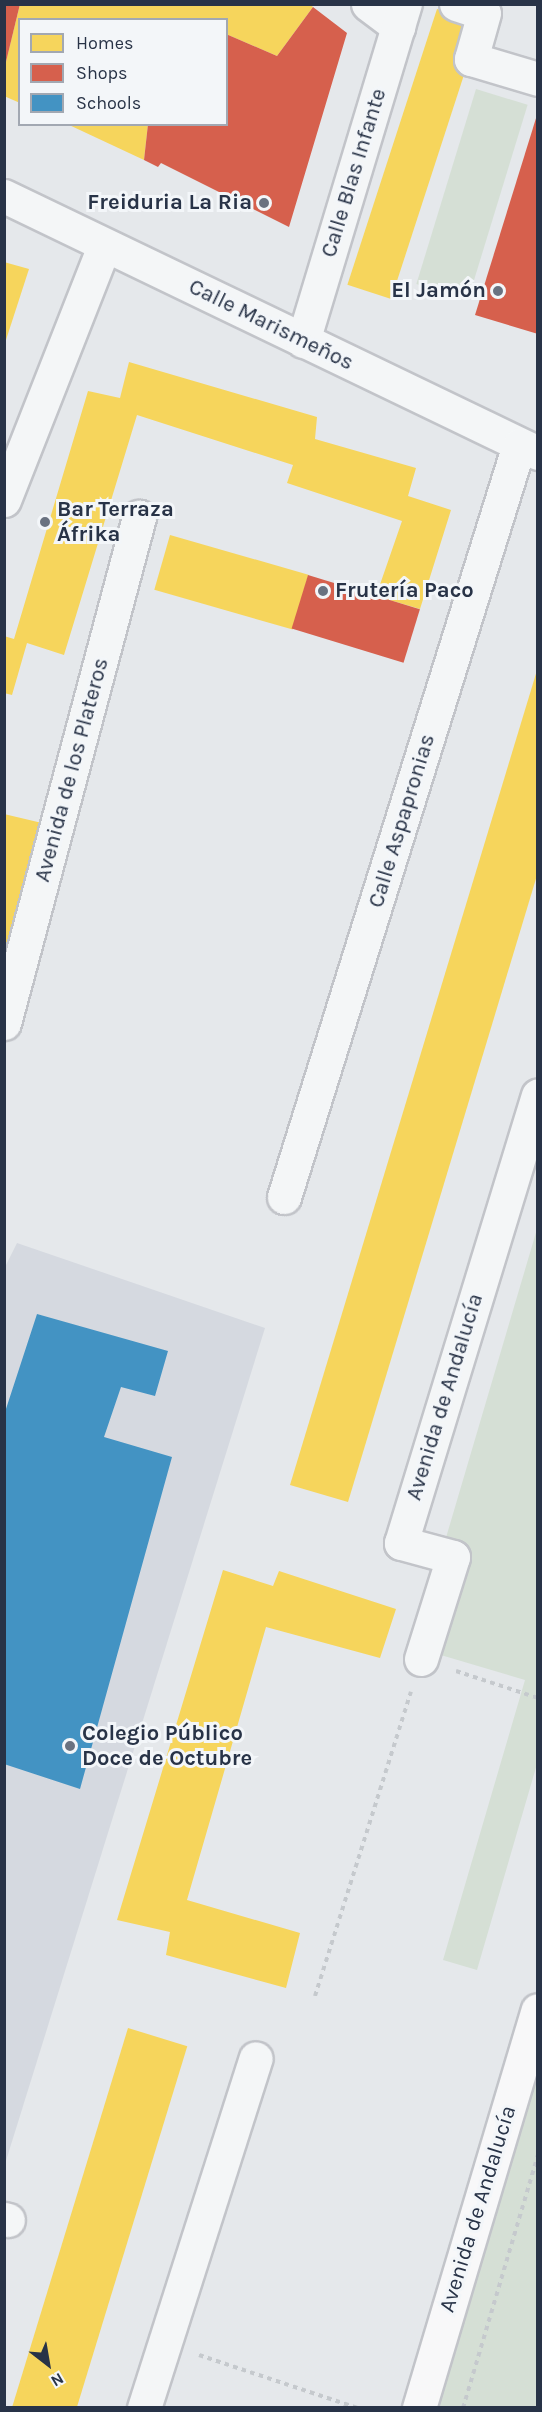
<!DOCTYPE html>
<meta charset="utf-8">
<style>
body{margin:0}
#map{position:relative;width:542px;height:2412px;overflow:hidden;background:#e5e8eb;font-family:Karla,sans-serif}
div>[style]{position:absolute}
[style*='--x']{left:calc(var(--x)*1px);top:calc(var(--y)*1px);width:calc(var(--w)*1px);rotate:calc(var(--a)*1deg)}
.built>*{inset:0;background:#d5d9e0}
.green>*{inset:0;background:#d5dfd5;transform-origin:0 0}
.homes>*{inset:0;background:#f6d55c;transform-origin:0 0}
.shops>*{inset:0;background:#d6604d;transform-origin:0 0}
.schools>*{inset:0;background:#4393c3}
.path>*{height:4px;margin-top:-2px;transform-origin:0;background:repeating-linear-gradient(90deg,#c5c9cd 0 4.5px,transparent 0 9px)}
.roads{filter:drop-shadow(2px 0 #c2c4c9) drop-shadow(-2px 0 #c2c4c9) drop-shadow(0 2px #c2c4c9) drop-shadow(0 -2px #c2c4c9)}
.minor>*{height:33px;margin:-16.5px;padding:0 16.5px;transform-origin:16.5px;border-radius:16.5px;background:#f4f6f7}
.major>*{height:33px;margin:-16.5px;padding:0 16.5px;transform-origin:16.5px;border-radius:16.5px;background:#f8f8f9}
.dots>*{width:16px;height:16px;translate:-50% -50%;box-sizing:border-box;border:3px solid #f3f6f9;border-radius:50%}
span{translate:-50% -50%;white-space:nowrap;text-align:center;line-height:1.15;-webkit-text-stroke:6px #f3f6f9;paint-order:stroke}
.street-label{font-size:22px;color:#283347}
.poi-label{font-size:22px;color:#283347;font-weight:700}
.right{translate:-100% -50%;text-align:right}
.left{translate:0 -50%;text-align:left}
.frame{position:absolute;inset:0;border:6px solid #283347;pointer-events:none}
.legend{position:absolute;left:18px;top:18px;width:210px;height:108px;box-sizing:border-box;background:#f3f6f9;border:2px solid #a2a8b2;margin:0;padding:8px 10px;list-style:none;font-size:18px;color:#283347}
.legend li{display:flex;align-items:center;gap:12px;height:30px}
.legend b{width:30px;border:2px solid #a2a8b2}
.north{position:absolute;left:18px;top:2334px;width:60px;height:60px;-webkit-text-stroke:4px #f3f6f9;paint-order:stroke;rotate:149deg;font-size:16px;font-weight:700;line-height:24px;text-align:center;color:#283347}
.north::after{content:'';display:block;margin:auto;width:21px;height:27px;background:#283347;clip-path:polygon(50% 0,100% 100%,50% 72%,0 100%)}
</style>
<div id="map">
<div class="built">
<i style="clip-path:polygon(17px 1243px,265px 1328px,5px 2164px,4px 1269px)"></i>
</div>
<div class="green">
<i style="left:476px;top:89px;width:54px;height:204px;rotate:17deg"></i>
<i style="clip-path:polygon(537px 1229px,537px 1764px,477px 1970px,443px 1960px,525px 1680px,434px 1653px,445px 1541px)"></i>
<i style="clip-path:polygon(537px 2063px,537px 2407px,435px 2407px)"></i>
</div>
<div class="homes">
<i style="clip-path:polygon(20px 4px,310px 4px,313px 7px,277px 56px,226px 34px,226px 20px,20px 20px,20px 103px,4px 96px,4px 70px)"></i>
<i style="left:437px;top:9px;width:46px;height:290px;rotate:18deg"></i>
<i style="clip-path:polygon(67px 124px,148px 124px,144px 160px)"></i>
<i style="clip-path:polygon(4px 262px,29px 269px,5px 343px,4px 343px)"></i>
<i style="clip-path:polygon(129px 362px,317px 417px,315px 439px,416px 468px,408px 496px,451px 510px,420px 609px,376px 596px,402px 521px,287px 483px,293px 465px,137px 415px,64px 655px,27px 643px,12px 695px,4px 693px,4px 636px,14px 639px,88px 391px,120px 398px)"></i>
<i style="left:170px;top:535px;width:144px;height:57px;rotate:16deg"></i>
<i style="clip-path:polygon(538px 667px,538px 872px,348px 1502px,290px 1485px)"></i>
<i style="clip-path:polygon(4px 814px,42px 823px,5px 949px,4px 949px)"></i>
<i style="clip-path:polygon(223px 1570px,273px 1586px,279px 1571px,396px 1609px,380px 1658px,266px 1627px,187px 1900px,300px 1933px,286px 1988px,166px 1955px,170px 1932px,117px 1920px)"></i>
<i style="left:128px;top:2028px;width:62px;height:397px;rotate:17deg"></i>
</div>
<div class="shops">
<i style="clip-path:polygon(4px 4px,20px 4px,5px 66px,4px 66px)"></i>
<i style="clip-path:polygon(313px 7px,347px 33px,289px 227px,161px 163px,158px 167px,144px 160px,148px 124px,226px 124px,226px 34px,277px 56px)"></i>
<i style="clip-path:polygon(537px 115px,538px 115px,538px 334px,475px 315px)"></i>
<i style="left:308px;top:575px;width:117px;height:56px;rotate:17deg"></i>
</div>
<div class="schools">
<i style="clip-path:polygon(37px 1314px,168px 1351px,155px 1396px,121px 1387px,104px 1437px,172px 1457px,80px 1789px,4px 1764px,4px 1415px)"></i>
</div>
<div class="path">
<i style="--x:456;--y:1671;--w:86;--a:18.2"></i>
<i style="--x:315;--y:1996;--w:319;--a:-72.5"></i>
<i style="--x:199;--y:2355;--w:167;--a:18.5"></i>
<i style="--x:463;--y:2408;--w:265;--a:-73.5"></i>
</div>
<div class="roads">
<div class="minor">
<i style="--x:368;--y:4;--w:38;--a:37"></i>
<i style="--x:456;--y:4;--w:29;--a:18"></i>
<i style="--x:484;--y:13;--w:48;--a:105.8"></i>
<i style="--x:471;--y:59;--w:70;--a:16.6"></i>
<i style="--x:4;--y:196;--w:593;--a:25.7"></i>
<i style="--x:303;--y:341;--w:352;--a:-73.2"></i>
<i style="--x:4;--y:500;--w:273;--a:-68.5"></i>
<i style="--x:4;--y:1023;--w:524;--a:-75.06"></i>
<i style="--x:284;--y:1197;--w:788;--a:-72.65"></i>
<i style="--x:421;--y:1659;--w:107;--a:-72.6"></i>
<i style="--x:453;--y:1557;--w:54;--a:-164.9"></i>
<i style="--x:401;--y:1543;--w:468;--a:-73"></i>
<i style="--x:4;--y:2219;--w:4;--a:14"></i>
<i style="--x:144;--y:2408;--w:367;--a:-72.3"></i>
</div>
<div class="major">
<i style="--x:419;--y:2408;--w:415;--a:-73.4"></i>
</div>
</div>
<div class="dots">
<i style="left:264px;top:203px;background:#6a7280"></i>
<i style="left:498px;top:291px;background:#6a7280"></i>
<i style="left:45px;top:522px;background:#6a7280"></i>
<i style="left:323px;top:591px;background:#6a7280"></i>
<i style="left:70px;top:1746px;background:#6a7280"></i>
</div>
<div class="street-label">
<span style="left:354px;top:173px;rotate:-73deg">Calle Blas Infante</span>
<span style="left:271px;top:325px;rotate:26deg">Calle Marismeños</span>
<span style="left:72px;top:770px;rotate:-75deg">Avenida de los Plateros</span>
<span style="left:402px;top:821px;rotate:-73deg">Calle Aspapronias</span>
<span style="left:445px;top:1397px;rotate:-73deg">Avenida de Andalucía</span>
<span style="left:478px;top:2209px;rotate:-73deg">Avenida de Andalucía</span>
</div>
<div class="poi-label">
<span class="right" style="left:252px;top:203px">Freiduria La Ria</span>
<span class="right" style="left:486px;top:291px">El Jamón</span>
<span class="left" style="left:57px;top:522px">Bar Terraza<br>Áfrika</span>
<span class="left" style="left:335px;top:591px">Frutería Paco</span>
<span class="left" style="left:82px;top:1746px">Colegio Público<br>Doce de Octubre</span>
</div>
<div class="frame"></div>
<ul class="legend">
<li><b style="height:16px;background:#f6d55c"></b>Homes</li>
<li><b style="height:16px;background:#d6604d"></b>Shops</li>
<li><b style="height:16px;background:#4393c3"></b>Schools</li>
</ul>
<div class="north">N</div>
</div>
